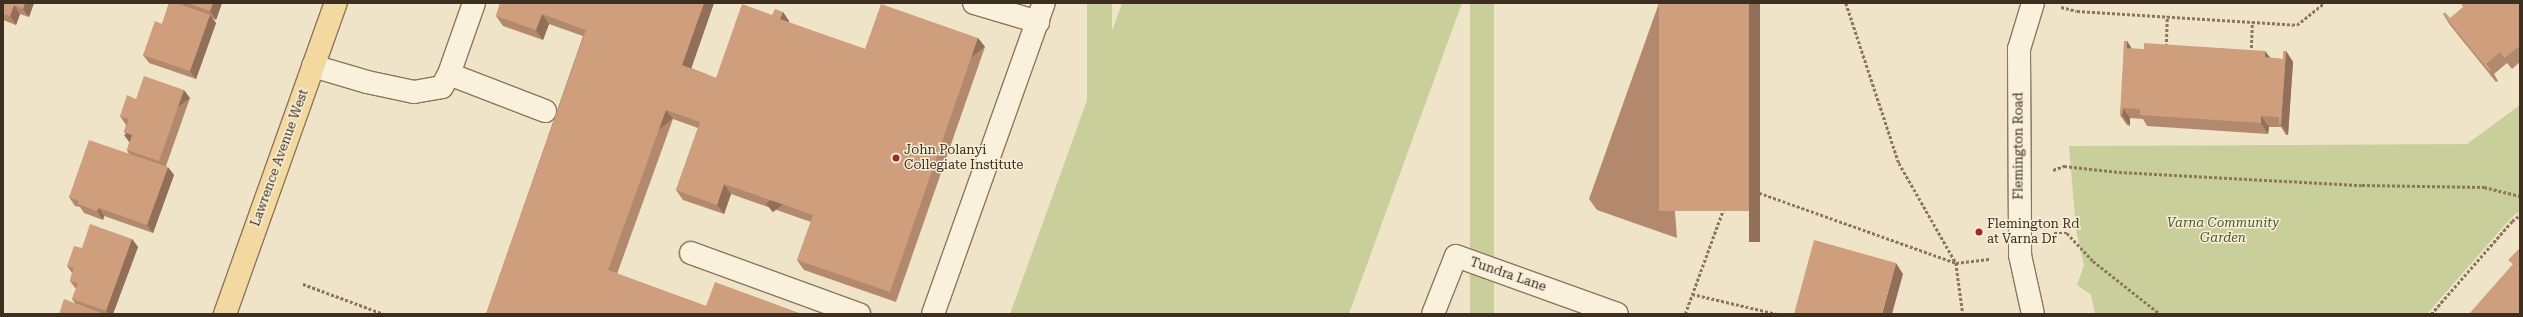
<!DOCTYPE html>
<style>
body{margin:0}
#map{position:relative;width:2523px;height:317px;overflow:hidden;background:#f0e4c8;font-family:"Roboto Serif",serif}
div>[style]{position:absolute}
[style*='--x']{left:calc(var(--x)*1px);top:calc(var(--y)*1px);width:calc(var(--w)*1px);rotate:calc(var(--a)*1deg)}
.green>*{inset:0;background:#c9cf9b;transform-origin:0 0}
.path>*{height:2.5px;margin-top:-1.25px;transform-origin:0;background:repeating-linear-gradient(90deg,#8d765c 0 3px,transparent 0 5px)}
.roads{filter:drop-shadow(1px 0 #8d765c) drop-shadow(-1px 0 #8d765c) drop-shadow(0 1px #8d765c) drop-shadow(0 -1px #8d765c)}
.minor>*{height:22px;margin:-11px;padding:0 11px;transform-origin:11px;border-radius:11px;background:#faf1dc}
.major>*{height:22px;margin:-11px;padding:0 11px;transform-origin:11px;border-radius:11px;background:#f3d9a0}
.wall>*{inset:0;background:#b2896c}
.shaded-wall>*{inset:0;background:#916f58;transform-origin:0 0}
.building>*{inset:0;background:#cf9f7d;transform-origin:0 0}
.dots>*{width:11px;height:11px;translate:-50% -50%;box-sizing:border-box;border:2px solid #f7eed8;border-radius:50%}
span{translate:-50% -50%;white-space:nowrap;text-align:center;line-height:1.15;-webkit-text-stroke:3px #f7eed8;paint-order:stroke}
.street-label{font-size:13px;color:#3d2e20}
.poi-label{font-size:13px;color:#3d2e20}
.left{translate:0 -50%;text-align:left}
.park-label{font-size:13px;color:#4d5a26;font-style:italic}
.frame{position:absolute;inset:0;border:4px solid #3d2e20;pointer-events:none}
</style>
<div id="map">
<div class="green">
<i style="left:1087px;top:3px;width:25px;height:331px"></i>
<i style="clip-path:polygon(1122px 3px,1462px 3px,1349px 314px,1010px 314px)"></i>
<i style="left:1470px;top:3px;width:24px;height:330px"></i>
<i style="clip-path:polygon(2520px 105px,2520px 211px,2511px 218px,2427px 314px,2095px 314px,2091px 295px,2077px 285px,2084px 265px,2076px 230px,2069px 146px,2467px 144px)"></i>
</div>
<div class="path">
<i style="--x:1846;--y:3;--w:169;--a:71.7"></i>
<i style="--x:1899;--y:163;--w:115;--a:60.3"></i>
<i style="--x:1956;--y:263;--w:35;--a:-7"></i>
<i style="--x:2061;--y:7;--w:16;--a:14"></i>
<i style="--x:2077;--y:11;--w:220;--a:3.6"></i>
<i style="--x:2297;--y:25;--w:35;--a:-39"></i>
<i style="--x:2166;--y:47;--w:31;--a:-88"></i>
<i style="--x:2251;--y:53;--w:31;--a:-88"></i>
<i style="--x:2053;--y:170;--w:12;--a:-20"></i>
<i style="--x:2064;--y:166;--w:55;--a:6.2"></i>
<i style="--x:2119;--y:172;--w:243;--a:3.1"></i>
<i style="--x:2362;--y:185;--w:122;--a:0.9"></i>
<i style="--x:2484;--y:187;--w:37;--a:14"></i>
<i style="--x:1712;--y:176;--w:259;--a:19.6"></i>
<i style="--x:1956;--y:263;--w:51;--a:82.2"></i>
<i style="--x:2054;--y:233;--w:13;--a:0"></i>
<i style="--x:2067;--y:233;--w:38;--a:47"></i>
<i style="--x:2093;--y:261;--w:85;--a:38.3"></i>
<i style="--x:303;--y:284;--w:86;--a:20.3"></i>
<i style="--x:1692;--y:294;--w:87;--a:13.2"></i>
<i style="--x:1685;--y:314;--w:140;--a:-69.9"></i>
<i style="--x:2431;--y:314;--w:123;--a:-48.9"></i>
<i style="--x:2512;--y:221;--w:10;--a:-37"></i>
</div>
<div class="roads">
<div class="minor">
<i style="--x:974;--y:3;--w:67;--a:16.5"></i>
<i style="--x:2033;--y:3;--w:48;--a:106.9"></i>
<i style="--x:2019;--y:49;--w:206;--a:89.7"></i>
<i style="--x:2020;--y:255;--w:60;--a:77.6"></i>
<i style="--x:313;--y:66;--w:56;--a:16.5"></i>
<i style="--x:367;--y:82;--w:48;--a:12"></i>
<i style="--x:414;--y:92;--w:28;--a:-10"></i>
<i style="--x:442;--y:87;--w:15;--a:-62"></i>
<i style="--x:449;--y:74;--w:75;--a:-70.6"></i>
<i style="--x:449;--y:74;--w:103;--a:21.1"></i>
<i style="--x:691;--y:253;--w:179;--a:20"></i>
<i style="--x:933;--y:314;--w:330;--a:-70.4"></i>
<i style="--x:1433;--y:314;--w:62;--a:-68.4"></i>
<i style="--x:1456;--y:256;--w:171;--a:19.8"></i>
</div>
<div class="major">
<i style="--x:225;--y:314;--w:330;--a:-70.4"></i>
</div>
</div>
<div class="wall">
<i style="clip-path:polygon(3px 3px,34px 3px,29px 17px,20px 14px,16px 25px,3px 20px)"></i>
<i style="clip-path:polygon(169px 3px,222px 3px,216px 20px,212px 18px,216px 23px,196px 79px,149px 63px,143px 55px,162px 24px)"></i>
<i style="clip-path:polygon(500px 3px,714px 3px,691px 68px,716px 78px,772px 15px,783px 12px,789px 21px,789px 23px,865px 49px,978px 38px,985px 47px,896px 302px,804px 270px,797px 260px,811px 222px,731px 194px,724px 214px,683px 200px,676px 190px,698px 128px,673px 119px,617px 274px,706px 306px,802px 314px,486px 314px,583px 36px,549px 24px,543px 40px,503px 26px,496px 16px)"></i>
<i style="clip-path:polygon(1659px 3px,1677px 238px,1597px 210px,1589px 199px)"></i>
<i style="clip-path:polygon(2520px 3px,2520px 62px,2512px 69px,2507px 63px,2494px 74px,2498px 81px,2496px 82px,2450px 25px,2443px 14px,2450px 18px)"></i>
<i style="clip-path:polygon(2127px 41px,2132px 49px,2283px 59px,2286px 51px,2293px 62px,2288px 135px,2286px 135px,2281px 127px,2269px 127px,2268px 134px,2147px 126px,2143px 119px,2130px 118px,2130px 126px,2127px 125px,2120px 115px)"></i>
<i style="clip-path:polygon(190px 98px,166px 166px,174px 175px,153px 233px,104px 216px,103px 220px,84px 213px,80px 207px,75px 206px,69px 197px,129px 154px,127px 150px,130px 140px,124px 132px,126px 125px,120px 116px,136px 99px)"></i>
<i style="clip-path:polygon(132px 239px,138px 247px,113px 314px,59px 314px,75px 303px,72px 299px,76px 289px,70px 281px,72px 273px,67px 266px,82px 248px)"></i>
</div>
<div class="shaded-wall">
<i style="clip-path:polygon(25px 3px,34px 3px,29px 17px,23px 9px)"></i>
<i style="clip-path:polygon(213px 3px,222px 3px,216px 20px,210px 11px)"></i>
<i style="clip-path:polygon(704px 3px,714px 3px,689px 75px,682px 65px)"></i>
<i style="left:1749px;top:3px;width:11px;height:239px"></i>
<i style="clip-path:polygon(14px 5px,20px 14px,16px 25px,10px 16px)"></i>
<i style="clip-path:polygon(783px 12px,789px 21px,787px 29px,780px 19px)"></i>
<i style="clip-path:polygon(542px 14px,549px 24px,543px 40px,536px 30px)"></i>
<i style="clip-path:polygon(210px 15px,216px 23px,196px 79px,190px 71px)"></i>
<i style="left:978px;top:38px;width:11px;height:269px;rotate:52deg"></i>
<i style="clip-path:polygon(2127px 41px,2134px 52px,2127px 48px)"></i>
<i style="clip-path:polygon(2265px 51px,2273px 61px,2265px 57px)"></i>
<i style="clip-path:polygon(2286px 51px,2293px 62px,2288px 135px,2281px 124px)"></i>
<i style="left:184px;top:90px;width:10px;height:75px;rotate:53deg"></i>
<i style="clip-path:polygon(2123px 108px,2130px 118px,2130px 126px,2122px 115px)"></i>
<i style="left:666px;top:110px;width:11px;height:170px;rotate:52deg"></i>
<i style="clip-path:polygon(2261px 116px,2269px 127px,2268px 134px,2261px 123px)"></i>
<i style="clip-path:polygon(168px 167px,174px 175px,153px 233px,147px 225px)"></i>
<i style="clip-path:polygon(724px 184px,731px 194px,724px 214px,717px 205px)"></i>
<i style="clip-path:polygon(99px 208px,104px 216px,103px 220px,97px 211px)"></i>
<i style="clip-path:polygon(132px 239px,138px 247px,113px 314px,108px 314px,106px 311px)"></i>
<i style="clip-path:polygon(1896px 263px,1903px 274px,1892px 314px,1882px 314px)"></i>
</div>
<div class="building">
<i style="clip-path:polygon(3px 3px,25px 3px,23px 9px,14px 5px,10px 16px,3px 14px)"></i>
<i style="clip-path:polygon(169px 3px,176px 3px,210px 15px,190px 71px,143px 55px,155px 21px,162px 24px)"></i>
<i style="clip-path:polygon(187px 3px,213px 3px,210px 11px)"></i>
<i style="clip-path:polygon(500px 3px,704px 3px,682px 65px,716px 78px,742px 4px,772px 15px,775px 9px,783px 12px,780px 19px,865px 49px,881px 4px,978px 38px,890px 292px,797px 260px,813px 215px,724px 184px,717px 205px,676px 190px,700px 122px,666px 110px,608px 270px,706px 306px,715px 282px,802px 314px,486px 314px,586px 30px,542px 14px,536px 30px,496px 16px)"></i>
<i style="left:1659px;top:3px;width:90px;height:208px"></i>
<i style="clip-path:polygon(2461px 3px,2520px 3px,2520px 46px,2504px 58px,2500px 52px,2486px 64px,2491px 70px,2489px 71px,2443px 14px,2445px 12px,2450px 18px,2463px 7px)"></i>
<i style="clip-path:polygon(2124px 41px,2127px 41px,2127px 48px,2144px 49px,2144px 43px,2265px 51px,2265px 57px,2283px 59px,2283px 51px,2286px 51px,2281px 124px,2279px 124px,2279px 117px,2261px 116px,2261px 123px,2140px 115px,2140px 109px,2123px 108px,2122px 115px,2120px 115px)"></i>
<i style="clip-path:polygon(144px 76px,184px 90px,159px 161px,127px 150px,132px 135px,124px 132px,129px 119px,120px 116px,127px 95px,136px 99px)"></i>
<i style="clip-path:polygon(89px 140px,168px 167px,147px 225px,99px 208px,97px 211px,78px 204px,79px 201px,69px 197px)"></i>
<i style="clip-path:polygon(90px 224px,132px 239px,106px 311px,72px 299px,78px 283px,70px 281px,74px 268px,67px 266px,74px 246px,82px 248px)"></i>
<i style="clip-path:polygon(1814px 240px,1896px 263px,1882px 314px,1794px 314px)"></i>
<i style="clip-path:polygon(2520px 248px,2520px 314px,2469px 314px,2513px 264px,2508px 260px)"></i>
<i style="clip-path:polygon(64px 299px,104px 314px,59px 314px)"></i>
</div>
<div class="dots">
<i style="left:896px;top:158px;background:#9e2a2b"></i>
<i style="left:1979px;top:232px;background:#9e2a2b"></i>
</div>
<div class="street-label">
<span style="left:2019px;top:146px;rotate:-90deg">Flemington Road</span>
<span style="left:280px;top:158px;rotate:-70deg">Lawrence Avenue West</span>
<span style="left:1508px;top:275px;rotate:19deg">Tundra Lane</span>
</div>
<div class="poi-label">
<span class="left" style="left:904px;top:158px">John Polanyi<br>Collegiate Institute</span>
<span class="left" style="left:1987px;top:232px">Flemington Rd<br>at Varna Dr</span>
</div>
<div class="park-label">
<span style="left:2223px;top:231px">Varna Community<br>Garden</span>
</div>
<div class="frame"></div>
</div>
